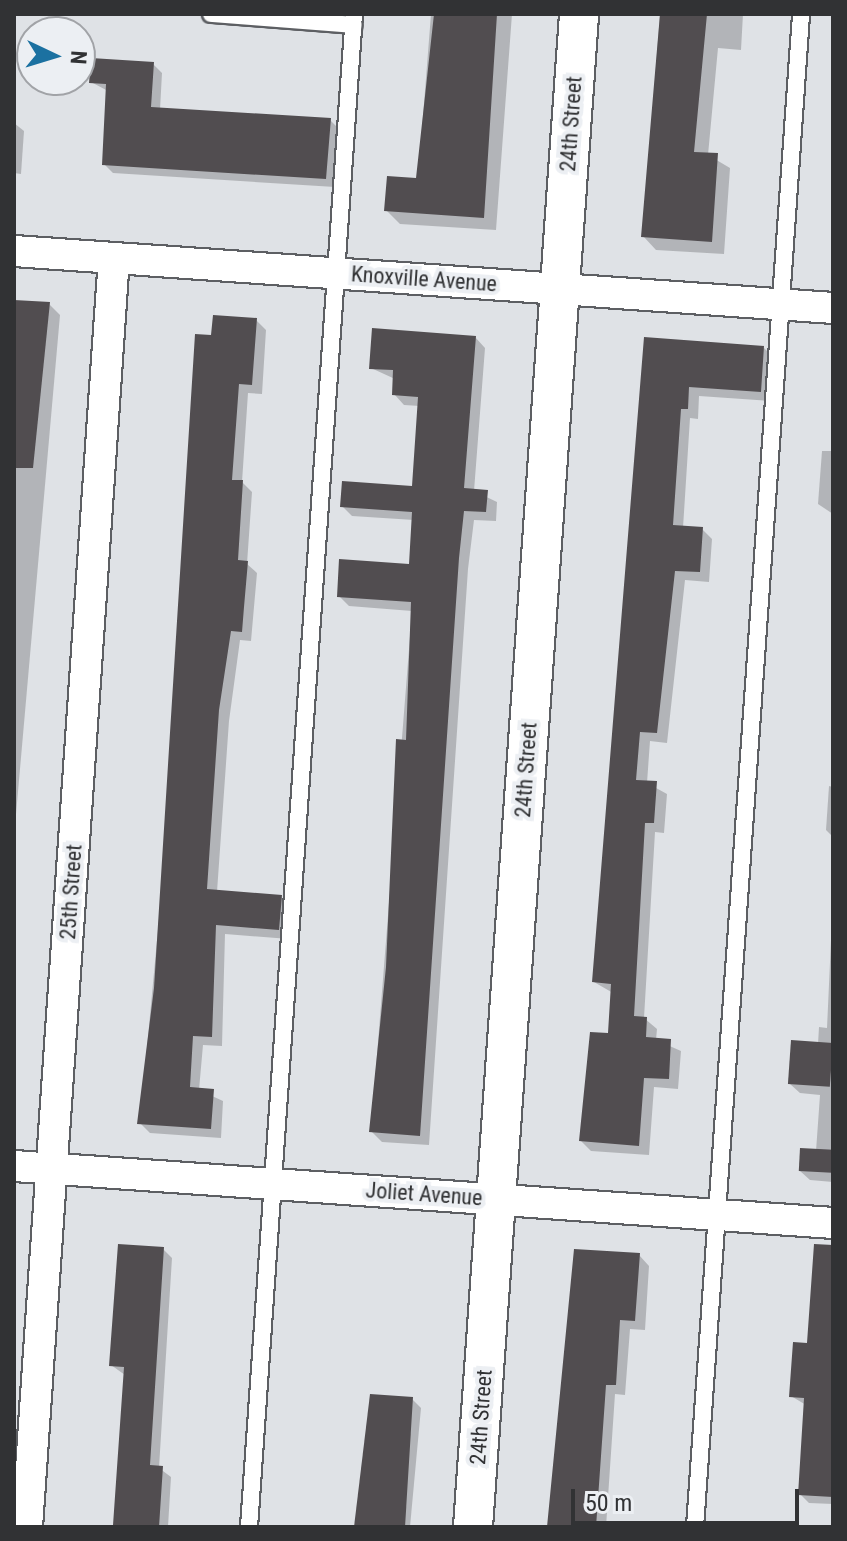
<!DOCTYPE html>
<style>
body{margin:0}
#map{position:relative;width:847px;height:1541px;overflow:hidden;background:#dfe2e6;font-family:"Roboto Condensed",sans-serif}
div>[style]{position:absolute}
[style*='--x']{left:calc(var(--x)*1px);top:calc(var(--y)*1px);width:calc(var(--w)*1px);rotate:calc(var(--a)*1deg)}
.shadow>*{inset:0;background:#0003}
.building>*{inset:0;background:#514d50;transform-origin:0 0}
.roads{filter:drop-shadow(2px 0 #5d5f63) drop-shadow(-2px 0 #5d5f63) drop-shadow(0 2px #5d5f63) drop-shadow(0 -2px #5d5f63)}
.service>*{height:16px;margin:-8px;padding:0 8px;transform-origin:8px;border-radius:8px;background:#fff}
.minor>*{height:30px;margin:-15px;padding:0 15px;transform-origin:15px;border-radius:15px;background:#fff}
.tertiary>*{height:38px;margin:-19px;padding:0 19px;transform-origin:19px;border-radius:19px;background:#fff}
span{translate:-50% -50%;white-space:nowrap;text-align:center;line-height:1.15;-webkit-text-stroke:8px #eceff3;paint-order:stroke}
.street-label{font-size:22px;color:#313234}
.frame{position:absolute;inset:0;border:16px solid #313234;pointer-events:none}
.north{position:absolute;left:16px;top:16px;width:80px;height:80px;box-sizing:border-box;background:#eceff3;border:2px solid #a1a3a7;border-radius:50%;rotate:94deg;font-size:22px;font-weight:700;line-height:32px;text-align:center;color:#313234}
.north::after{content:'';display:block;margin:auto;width:28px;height:36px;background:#1b71a1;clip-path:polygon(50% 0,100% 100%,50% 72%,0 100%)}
.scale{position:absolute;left:571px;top:1489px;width:228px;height:36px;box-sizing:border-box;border:4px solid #313234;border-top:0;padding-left:10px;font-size:24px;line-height:28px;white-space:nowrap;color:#313234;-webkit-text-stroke:6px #eceff3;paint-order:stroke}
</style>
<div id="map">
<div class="shadow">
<i style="clip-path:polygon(431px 14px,512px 14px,496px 230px,400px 224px,386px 210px,418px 180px)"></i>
<i style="clip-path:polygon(660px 14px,743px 14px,741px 50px,718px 48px,708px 155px,730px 168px,724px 254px,656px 250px,643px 236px)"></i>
<i style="clip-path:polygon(153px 64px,162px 73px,160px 110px,330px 120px,339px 129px,335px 187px,113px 173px,104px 164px,108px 91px,91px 82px)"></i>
<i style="clip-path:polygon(14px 123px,24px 131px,21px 174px,14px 173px)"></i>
<i style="clip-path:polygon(14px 302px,49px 304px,60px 315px,14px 837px)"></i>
<i style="clip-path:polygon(256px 320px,266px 330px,262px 394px,248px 393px,242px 482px,252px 492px,247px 564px,257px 573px,251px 641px,240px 640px,229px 721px,217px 892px,281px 897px,291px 907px,289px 939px,225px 934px,222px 1046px,203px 1045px,199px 1090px,223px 1101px,221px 1138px,150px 1133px,140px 1123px,213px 337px)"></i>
<i style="clip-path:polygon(475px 337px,485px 348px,474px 491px,497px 502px,496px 521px,474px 520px,468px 569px,429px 1145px,382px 1142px,371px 1131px,412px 611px,349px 606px,339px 596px,410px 566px,414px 520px,352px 516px,342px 506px,414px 488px,420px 406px,404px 405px,394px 394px,395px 379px,371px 368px)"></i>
<i style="clip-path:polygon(646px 339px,764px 348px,774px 358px,771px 401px,699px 396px,698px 419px,690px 418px,683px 528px,702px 529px,712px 539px,709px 582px,685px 580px,667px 743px,650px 741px,647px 783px,667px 794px,664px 833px,655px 832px,644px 1018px,657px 1029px,656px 1040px,681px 1051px,678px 1089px,654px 1087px,649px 1155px,591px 1151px,581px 1141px,610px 1035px,613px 993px,594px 982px)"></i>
<i style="clip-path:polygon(822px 451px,833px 451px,833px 514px,818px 504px)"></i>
<i style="clip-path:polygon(829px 786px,833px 787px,833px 837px,826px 830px)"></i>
<i style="clip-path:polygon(833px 896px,833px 1182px,810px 1180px,800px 1171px,816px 1151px,820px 1095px,800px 1093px,790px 1084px,818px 1044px,819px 1027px,827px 1028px)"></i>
<i style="clip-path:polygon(163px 1249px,172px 1258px,159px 1468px,171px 1477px,168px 1527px,115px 1527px,125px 1375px,111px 1365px)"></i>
<i style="clip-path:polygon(639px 1255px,649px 1266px,645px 1330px,630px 1329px,625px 1395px,615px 1394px,606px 1527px,550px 1527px)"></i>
<i style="clip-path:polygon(833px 1263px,833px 1504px,809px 1503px,800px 1494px,806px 1405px,791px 1396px)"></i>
<i style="clip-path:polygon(412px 1399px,421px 1408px,410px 1527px,357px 1527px)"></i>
</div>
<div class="building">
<i style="clip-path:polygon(434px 14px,497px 14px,484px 218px,384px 211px,387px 176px,416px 178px)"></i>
<i style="clip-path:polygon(660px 14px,707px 14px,694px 152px,718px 153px,712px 242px,641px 237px)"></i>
<i style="clip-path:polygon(91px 58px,154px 62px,151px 107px,331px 118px,326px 179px,102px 165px,106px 84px,89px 83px)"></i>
<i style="clip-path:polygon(14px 300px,50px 302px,33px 468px,14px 468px)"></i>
<i style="clip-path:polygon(213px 315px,257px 318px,252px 385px,239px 384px,232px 480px,243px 480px,238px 560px,248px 561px,244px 607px,242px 632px,231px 631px,219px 710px,207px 889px,282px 895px,279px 930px,216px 925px,212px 1037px,193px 1036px,190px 1087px,214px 1089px,211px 1129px,137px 1124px,154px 988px,195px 334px,211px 335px)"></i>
<i style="clip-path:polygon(372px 328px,476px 336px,464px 488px,488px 490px,486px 512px,464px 511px,459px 558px,420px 1136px,369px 1132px,386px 967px,396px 739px,406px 740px,411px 602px,337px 597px,339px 559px,409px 564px,412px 512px,340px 507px,342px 481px,412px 486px,418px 397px,392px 395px,393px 370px,369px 369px)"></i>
<i style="clip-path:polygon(644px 337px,764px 346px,761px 392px,689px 387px,688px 409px,681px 409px,673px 525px,703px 527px,700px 572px,675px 571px,657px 733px,640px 732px,636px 780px,657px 781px,654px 823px,645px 823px,634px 1016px,647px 1017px,646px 1037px,671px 1039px,669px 1079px,644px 1078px,639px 1146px,579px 1141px,590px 1032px,608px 1033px,611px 984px,592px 982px)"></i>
<i style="left:791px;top:1040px;width:42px;height:44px;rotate:4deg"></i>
<i style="left:800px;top:1148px;width:33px;height:23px;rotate:3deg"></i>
<i style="clip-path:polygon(118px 1244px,164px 1247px,150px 1465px,163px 1466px,159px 1527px,113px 1525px,124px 1367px,109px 1366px)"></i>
<i style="clip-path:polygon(814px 1244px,833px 1245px,833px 1497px,798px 1495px,804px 1398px,789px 1397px,793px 1342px,807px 1343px)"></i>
<i style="clip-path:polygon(574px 1249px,640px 1253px,635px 1321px,620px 1320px,616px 1385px,606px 1385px,596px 1527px,547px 1527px)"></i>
<i style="clip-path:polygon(370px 1394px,413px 1397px,405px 1527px,354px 1527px)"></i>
</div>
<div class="roads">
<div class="service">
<i style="--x:211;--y:14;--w:143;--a:4.4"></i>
<i style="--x:249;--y:1527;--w:1517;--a:-86.03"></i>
<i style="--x:695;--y:1527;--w:1517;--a:-85.99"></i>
</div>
<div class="minor">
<i style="--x:14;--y:251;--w:821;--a:3.98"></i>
<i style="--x:14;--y:1166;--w:821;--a:3.98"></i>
<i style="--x:27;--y:1527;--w:1272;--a:-86.08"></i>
</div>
<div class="tertiary">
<i style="--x:473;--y:1527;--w:1517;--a:-85.99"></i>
</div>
</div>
<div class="street-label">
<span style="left:571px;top:124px;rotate:-86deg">24th Street</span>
<span style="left:424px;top:279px;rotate:4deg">Knoxville Avenue</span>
<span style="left:526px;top:770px;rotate:-86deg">24th Street</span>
<span style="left:71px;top:892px;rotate:-86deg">25th Street</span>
<span style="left:424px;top:1194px;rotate:4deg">Joliet Avenue</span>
<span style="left:481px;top:1417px;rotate:-86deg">24th Street</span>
</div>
<div class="frame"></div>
<div class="north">N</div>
<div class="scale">50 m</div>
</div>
